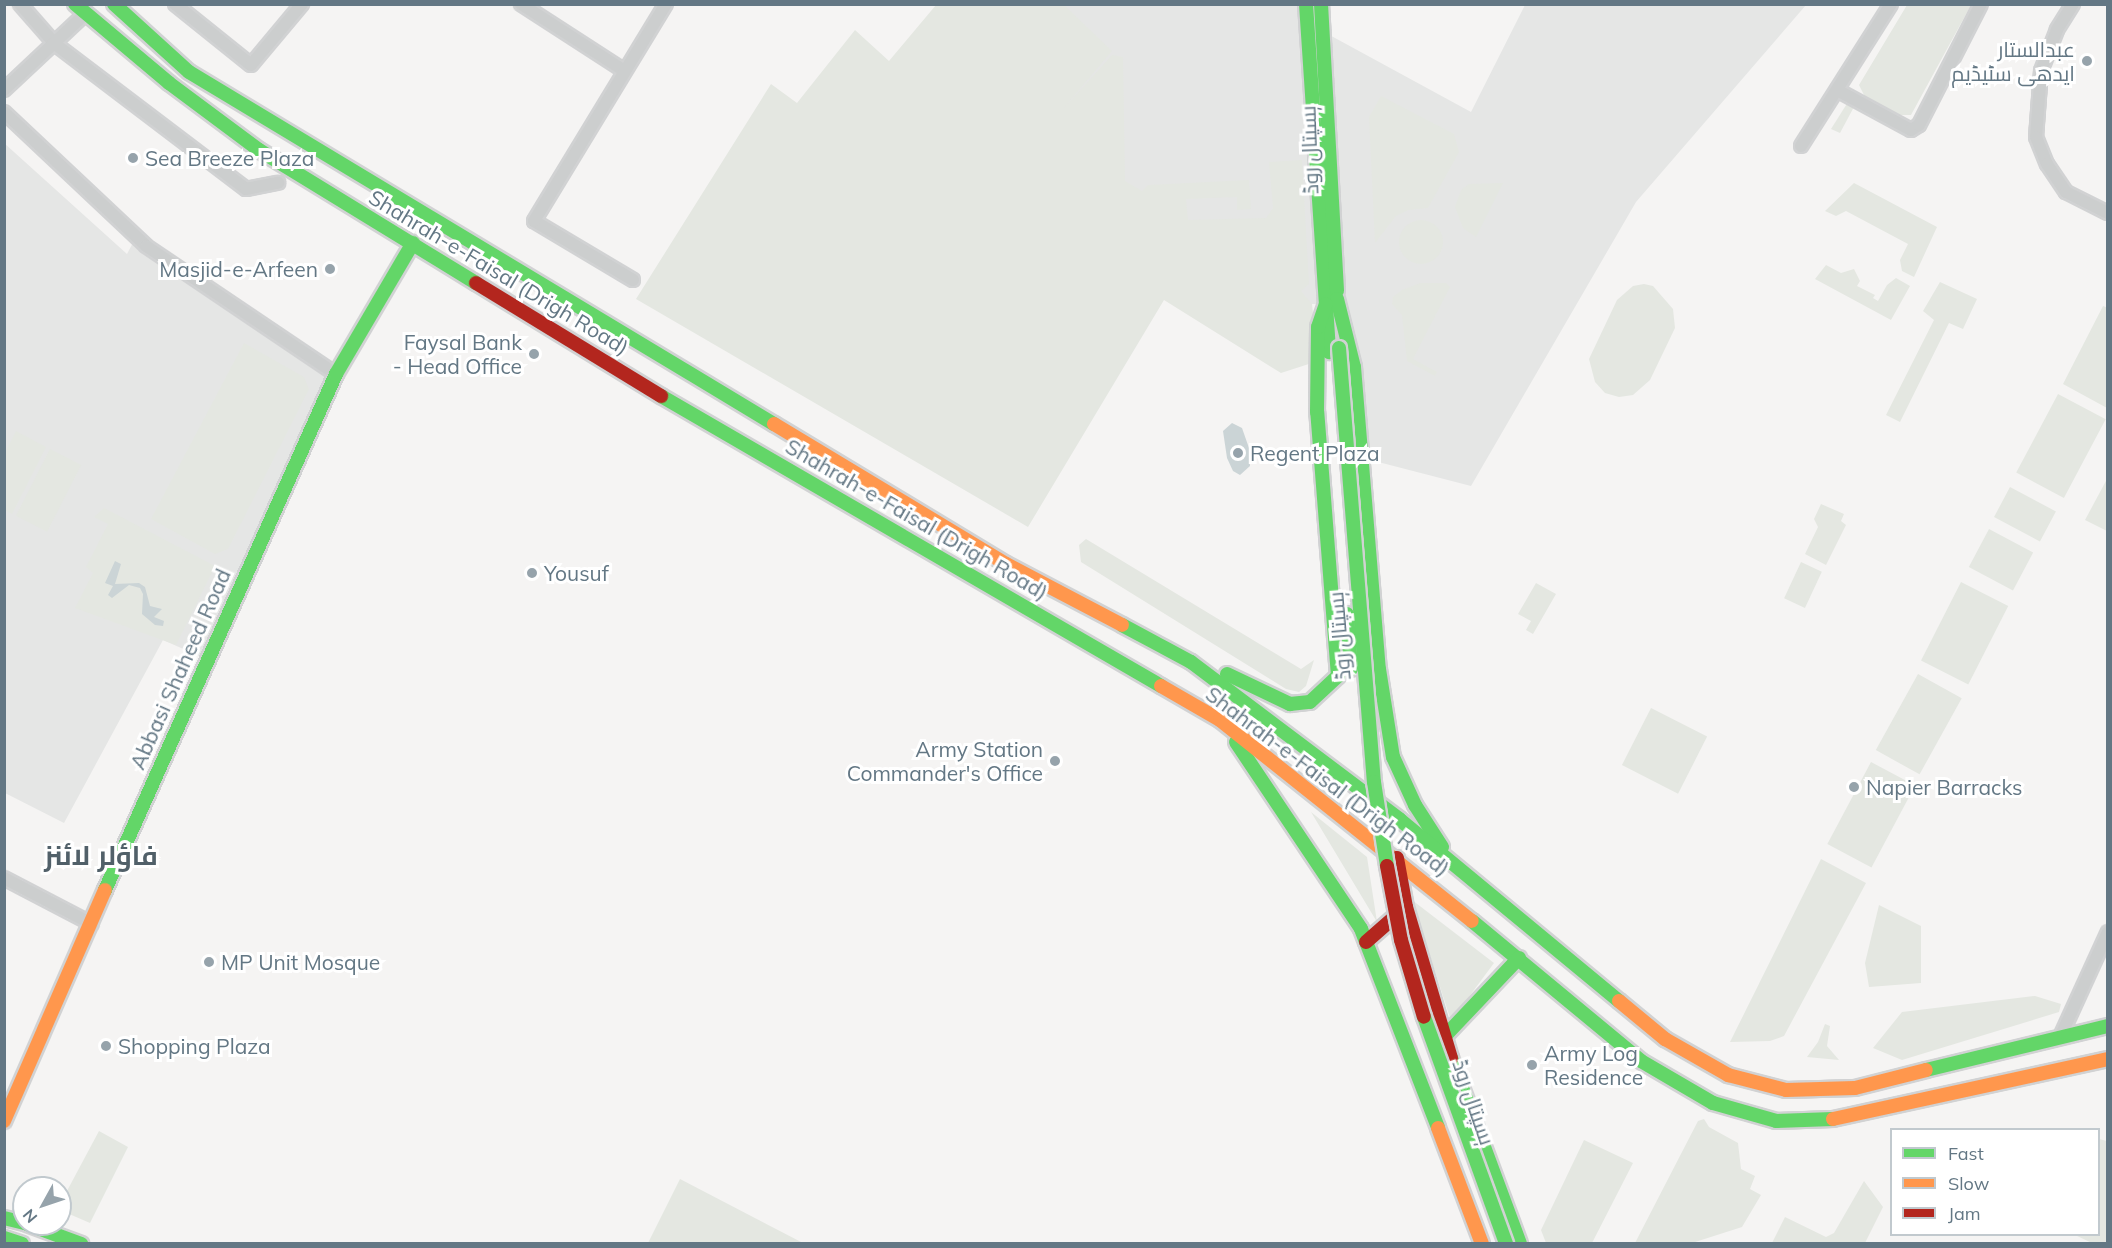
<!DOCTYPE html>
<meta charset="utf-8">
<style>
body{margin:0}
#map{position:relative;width:2112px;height:1248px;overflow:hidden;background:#f5f4f3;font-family:Mulish,Cairo,sans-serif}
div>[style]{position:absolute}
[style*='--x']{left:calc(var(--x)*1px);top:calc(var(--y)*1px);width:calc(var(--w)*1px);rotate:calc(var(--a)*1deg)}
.built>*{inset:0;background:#e5e6e5}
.green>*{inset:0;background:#e4e7e1;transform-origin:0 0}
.round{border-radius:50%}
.water>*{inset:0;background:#cbd4d6}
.roads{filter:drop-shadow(2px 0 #d1d2d3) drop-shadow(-2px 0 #d1d2d3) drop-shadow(0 2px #d1d2d3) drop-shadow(0 -2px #d1d2d3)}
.street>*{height:12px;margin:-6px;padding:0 6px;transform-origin:6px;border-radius:6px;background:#cccece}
.fast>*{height:14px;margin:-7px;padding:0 7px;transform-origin:7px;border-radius:7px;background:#63d668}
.slow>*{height:14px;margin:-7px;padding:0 7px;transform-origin:7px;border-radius:7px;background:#ff974d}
.jam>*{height:14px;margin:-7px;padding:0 7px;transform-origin:7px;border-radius:7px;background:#b3261e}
.bridges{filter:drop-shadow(2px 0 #d1d2d3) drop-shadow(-2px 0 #d1d2d3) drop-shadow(0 2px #d1d2d3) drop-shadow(0 -2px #d1d2d3)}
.fast-bridge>*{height:14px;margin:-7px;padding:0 7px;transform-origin:7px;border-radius:7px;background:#63d668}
.jam-bridge>*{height:14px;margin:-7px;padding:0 7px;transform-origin:7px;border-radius:7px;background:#b3261e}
.dots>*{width:16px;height:16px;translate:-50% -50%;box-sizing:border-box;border:3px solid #fff;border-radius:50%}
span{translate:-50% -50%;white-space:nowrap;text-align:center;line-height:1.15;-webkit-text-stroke:6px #fff;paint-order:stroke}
.poi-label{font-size:21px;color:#637784}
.right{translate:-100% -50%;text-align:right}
.left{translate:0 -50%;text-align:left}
.street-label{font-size:21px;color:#637784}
.district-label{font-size:27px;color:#516069;font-weight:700}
.frame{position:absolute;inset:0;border:6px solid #637784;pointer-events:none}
.legend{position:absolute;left:1890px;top:1128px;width:210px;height:108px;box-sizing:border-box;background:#fff;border:2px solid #c1c9ce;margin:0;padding:8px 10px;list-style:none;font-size:18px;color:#637784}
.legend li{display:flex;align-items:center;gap:12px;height:30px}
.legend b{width:30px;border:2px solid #c1c9ce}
.north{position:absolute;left:12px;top:1176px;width:60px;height:60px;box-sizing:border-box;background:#fff;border:2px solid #c1c9ce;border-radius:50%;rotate:230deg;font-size:16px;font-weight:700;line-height:24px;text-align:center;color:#637784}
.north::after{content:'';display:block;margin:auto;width:21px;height:27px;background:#96a3ab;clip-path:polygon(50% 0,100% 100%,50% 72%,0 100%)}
</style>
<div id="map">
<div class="built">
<i style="clip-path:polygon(939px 5px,1303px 5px,1326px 304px,1308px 304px,1044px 163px)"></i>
<i style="clip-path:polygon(1525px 5px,1806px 5px,1636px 202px,1471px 486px,1359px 457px,1324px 32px,1471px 112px)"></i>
<i style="clip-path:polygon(4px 143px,127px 254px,136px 237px,336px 374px,206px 659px,163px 640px,64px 823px,5px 793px)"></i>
</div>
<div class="green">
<i style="clip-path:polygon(936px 5px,1064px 5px,1112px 51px,1064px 108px,1112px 55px,1123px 57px,1125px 181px,1142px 191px,1148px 185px,1249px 180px,1251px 209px,1237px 210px,1237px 197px,1186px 199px,1188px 220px,1266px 218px,1273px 208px,1269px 162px,1302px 160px,1309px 284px,1301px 291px,1312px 304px,1318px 361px,1281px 373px,1164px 300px,1028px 527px,636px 299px,771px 84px,797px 103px,855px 30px,889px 61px)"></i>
<i style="clip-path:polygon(1907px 5px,1971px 5px,1911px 115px,1898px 115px,1865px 97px,1859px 85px)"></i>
<i style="clip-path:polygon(1381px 96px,1454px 134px,1459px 152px,1428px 208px,1408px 210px,1396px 216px,1375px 243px,1369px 117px)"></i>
<i style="clip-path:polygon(1848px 102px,1855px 105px,1840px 133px,1831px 129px)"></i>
<i style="clip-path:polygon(1503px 183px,1476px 237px,1463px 228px,1455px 207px,1461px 190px,1469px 184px)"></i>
<i style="clip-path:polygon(1854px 183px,1937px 227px,1914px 277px,1902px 271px,1900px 260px,1908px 244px,1846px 211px,1836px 216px,1825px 211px)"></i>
<i class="round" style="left:1399px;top:220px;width:44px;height:44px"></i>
<i style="clip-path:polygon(1826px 265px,1841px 273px,1854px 269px,1860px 281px,1857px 286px,1875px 295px,1873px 298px,1878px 301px,1887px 285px,1896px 278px,1910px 286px,1891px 320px,1815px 279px)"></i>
<i style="clip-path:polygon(1940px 282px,1977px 299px,1963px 329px,1949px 323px,1900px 422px,1886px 415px,1934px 320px,1923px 311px)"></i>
<i style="clip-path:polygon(1420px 283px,1446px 283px,1450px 287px,1413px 359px,1437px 372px,1435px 376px,1407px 361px,1402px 315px,1392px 304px,1393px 297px,1402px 290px)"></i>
<i style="clip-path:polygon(1644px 284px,1653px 286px,1673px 309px,1675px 328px,1650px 380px,1633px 395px,1619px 397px,1605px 393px,1595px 382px,1589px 359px,1617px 300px,1633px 286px)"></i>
<i style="clip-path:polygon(2103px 306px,2108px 308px,2107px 408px,2063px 384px)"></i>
<i style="clip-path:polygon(244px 343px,304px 377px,309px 389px,228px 549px,215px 554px,151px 519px)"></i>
<i style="left:2058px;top:394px;width:54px;height:89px;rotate:28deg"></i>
<i style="clip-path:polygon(16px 431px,46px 447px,12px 514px,5px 510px,5px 453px)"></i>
<i style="left:50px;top:449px;width:35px;height:75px;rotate:27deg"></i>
<i style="clip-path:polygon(2107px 479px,2107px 531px,2085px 520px)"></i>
<i style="left:2010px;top:487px;width:52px;height:34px;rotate:28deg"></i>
<i style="clip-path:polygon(1821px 504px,1844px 514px,1841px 521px,1846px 525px,1826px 565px,1805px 554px,1818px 527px,1814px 519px)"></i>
<i style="clip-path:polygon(104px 508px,215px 566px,176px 645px,75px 608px,93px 573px,86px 567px,108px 524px,94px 517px)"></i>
<i style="left:1989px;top:529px;width:50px;height:43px;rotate:28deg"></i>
<i style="clip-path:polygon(1086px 539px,1301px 669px,1314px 660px,1306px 686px,1299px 692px,1286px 689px,1081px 562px,1079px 545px)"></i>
<i style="left:1801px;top:562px;width:23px;height:40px;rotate:25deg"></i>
<i style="left:1961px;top:582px;width:53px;height:88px;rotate:27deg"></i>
<i style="clip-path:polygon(1536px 583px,1556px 594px,1533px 634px,1526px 630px,1531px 621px,1518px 614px)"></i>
<i style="left:1918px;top:674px;width:50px;height:87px;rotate:29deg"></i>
<i style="left:1651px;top:708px;width:63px;height:64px;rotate:27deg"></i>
<i style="left:1871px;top:762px;width:50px;height:93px;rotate:28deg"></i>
<i style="clip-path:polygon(1311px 812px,1367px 857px,1377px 922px)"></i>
<i style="clip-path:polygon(1821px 859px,1866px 883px,1784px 1036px,1770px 1041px,1730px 1042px)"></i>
<i style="clip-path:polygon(1412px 900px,1494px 963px,1451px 1021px)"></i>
<i style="clip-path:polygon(1879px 905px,1921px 926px,1921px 983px,1869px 987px,1865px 963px)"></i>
<i style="clip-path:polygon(2035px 996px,2061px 1004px,2059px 1012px,1902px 1060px,1873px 1048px,1902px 1012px)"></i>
<i style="clip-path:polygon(1825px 1024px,1830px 1026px,1827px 1046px,1839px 1060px,1807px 1057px,1818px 1042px)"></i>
<i style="clip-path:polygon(1704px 1119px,1709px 1127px,1738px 1143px,1741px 1169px,1755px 1176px,1750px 1189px,1761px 1195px,1742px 1227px,1692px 1243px,1635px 1243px,1698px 1121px)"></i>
<i style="clip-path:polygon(99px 1131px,128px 1147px,90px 1223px,60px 1210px,60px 1204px)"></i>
<i style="clip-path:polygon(2099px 1139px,2107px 1141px,2107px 1243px,2092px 1243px,2075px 1235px,2098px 1234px)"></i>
<i style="clip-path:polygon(1584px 1140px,1633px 1163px,1592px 1243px,1546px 1243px,1541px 1230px)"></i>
<i style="clip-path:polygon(680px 1179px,803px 1243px,648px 1243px)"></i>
<i style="clip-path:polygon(1864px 1181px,1883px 1207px,1865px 1243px,1772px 1243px,1785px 1217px,1826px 1237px,1834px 1233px)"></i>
</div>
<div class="water">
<i style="clip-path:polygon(1232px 423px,1242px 428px,1249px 448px,1250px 466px,1240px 475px,1233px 471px,1227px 458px,1223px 431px)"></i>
<i style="clip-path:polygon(115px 561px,121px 564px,115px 584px,139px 583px,145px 587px,150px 606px,162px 609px,154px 617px,164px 621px,163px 626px,155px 625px,142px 614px,143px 594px,140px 588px,129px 585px,112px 598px,108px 595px,113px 586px,105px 583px)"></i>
</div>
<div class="roads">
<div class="street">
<i style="--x:20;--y:4;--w:53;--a:48.8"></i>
<i style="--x:55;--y:44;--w:240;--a:37.2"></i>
<i style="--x:246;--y:189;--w:33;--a:-11"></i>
<i style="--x:175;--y:4;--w:97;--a:38.8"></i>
<i style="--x:251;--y:65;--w:80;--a:-50.1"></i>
<i style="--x:521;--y:4;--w:121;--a:32.9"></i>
<i style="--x:2073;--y:4;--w:31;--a:122"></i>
<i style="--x:2057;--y:30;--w:44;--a:111.3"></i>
<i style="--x:2041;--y:71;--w:66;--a:94.3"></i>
<i style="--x:2036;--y:137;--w:29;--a:68"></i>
<i style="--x:2047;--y:164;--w:34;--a:56"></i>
<i style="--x:2066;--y:192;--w:47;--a:26.6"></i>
<i style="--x:4;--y:90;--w:111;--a:-43.2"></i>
<i style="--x:1837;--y:90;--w:84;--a:28.4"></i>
<i style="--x:1911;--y:130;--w:9;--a:-32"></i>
<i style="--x:1919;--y:125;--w:136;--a:-62.9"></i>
<i style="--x:4;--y:112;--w:195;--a:43.3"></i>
<i style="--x:146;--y:246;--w:229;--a:34"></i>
<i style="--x:1801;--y:146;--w:168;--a:-57.6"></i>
<i style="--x:633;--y:280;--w:115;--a:-149.2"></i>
<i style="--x:534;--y:221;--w:254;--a:-58.7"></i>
<i style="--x:4;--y:878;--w:99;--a:27.6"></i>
<i style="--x:2061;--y:1035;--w:113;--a:-65.5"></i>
</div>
<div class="fast">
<i style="--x:75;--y:4;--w:123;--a:40"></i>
<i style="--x:169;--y:83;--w:112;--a:36.7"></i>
<i style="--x:259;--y:150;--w:255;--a:31.5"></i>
<i style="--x:114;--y:4;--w:101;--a:42.2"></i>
<i style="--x:189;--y:72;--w:683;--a:31.04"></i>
<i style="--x:1306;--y:4;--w:349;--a:86.2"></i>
<i style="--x:1321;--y:4;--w:287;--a:86.8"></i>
<i style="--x:1337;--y:299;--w:70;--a:76"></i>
<i style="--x:1354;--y:367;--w:303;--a:85.3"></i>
<i style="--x:1379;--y:669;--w:89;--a:81"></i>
<i style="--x:1393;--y:757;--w:53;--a:65.4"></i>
<i style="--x:1415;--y:805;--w:50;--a:57.3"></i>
<i style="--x:661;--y:396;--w:578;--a:30.11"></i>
<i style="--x:1122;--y:625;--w:78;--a:28.2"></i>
<i style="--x:1191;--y:662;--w:261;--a:37"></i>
<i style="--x:1399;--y:819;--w:286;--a:39.6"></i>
<i style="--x:1227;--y:674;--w:70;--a:25.5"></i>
<i style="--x:1290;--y:704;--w:20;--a:-6"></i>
<i style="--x:1310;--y:702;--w:38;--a:-43"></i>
<i style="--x:1338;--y:676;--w:265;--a:-94.5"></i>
<i style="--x:1317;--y:412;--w:85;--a:-89.3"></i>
<i style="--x:1318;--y:327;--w:24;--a:-71"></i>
<i style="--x:1236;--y:742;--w:225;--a:56.2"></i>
<i style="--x:1361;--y:929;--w:213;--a:68.8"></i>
<i style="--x:105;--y:890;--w:565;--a:-65.88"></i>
<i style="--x:336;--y:374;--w:152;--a:-59.6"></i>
<i style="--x:1472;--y:921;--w:219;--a:39.6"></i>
<i style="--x:1641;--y:1061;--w:83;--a:30.3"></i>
<i style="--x:1713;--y:1103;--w:66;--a:15.9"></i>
<i style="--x:1776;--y:1121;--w:57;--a:-2"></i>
<i style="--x:1444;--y:1037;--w:109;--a:-46.5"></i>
<i style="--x:1451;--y:1058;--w:198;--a:69.6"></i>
<i style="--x:1926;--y:1070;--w:187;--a:-13.6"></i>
<i style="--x:4;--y:1218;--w:21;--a:14"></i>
<i style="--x:27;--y:1224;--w:58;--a:20.3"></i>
<i style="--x:4;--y:1238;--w:19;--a:18"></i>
</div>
<div class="slow">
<i style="--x:774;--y:424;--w:271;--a:31.1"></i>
<i style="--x:1006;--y:564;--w:131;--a:27.7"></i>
<i style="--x:1161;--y:686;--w:68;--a:30"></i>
<i style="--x:1220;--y:720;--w:322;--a:38.6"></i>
<i style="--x:1619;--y:1001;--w:60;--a:39.6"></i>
<i style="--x:1665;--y:1039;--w:73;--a:29.7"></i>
<i style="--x:1728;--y:1075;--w:60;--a:14.5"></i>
<i style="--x:1786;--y:1090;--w:69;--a:-1.7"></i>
<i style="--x:1855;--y:1088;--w:73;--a:-14.2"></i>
<i style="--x:1833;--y:1119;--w:281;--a:-12.3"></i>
<i style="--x:4;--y:1121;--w:252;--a:-66.4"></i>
<i style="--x:1438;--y:1128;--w:124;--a:69.2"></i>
</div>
<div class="jam">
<i style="--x:476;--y:283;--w:217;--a:31.4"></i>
<i style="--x:1397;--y:858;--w:50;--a:79.6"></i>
<i style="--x:1406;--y:907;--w:158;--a:73.4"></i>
<i style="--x:1366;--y:942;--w:53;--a:-41.2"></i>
</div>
</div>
<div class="bridges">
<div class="fast-bridge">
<i style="--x:1339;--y:348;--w:435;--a:85.4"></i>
<i style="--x:1374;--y:782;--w:85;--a:81.2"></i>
<i style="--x:1347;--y:614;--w:55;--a:85.8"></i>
<i style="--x:1424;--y:1017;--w:241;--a:70.1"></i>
</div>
<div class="jam-bridge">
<i style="--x:1387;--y:866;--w:75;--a:79.3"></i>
<i style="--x:1401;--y:940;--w:80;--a:73.4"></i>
</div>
</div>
<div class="dots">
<i style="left:2087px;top:61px;background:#96a3ab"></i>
<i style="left:133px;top:158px;background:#96a3ab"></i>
<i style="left:330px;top:269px;background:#96a3ab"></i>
<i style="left:534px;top:354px;background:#96a3ab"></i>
<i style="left:1238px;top:453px;background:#96a3ab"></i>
<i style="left:532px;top:573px;background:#96a3ab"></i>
<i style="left:1055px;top:761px;background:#96a3ab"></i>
<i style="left:1854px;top:787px;background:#96a3ab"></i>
<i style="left:209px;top:962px;background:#96a3ab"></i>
<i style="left:106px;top:1046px;background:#96a3ab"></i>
<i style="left:1532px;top:1065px;background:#96a3ab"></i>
</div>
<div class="poi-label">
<span class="right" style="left:2075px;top:61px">عبدالستار<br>ایدھی سٹیڈیم</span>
<span class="left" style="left:145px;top:158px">Sea Breeze Plaza</span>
<span class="right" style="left:318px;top:269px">Masjid-e-Arfeen</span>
<span class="right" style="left:522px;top:354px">Faysal Bank<br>- Head Office</span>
<span class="left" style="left:1250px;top:453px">Regent Plaza</span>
<span class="left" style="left:544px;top:573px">Yousuf</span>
<span class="right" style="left:1043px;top:761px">Army Station<br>Commander's Office</span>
<span class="left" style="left:1866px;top:787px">Napier Barracks</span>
<span class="left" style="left:221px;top:962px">MP Unit Mosque</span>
<span class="left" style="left:118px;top:1046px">Shopping Plaza</span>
<span class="left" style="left:1544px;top:1065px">Army Log<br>Residence</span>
</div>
<div class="street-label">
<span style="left:1309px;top:150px;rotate:-92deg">ہسپتال روڈ</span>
<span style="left:499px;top:272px;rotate:31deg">Shahrah-e-Faisal (Drigh Road)</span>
<span style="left:917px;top:519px;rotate:30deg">Shahrah-e-Faisal (Drigh Road)</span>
<span style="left:1339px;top:636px;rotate:-95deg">ہسپتال روڈ</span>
<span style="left:180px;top:669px;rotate:-66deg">Abbasi Shaheed Road</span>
<span style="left:1328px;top:781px;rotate:37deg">Shahrah-e-Faisal (Drigh Road)</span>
<span style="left:1474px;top:1102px;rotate:71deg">ہسپتال روڈ</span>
</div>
<div class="district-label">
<span style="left:101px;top:856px">فاؤلر لائنز</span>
</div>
<div class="frame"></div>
<ul class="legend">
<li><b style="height:8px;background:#63d668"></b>Fast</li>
<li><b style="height:8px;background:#ff974d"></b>Slow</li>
<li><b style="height:8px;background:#b3261e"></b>Jam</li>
</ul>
<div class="north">N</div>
</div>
